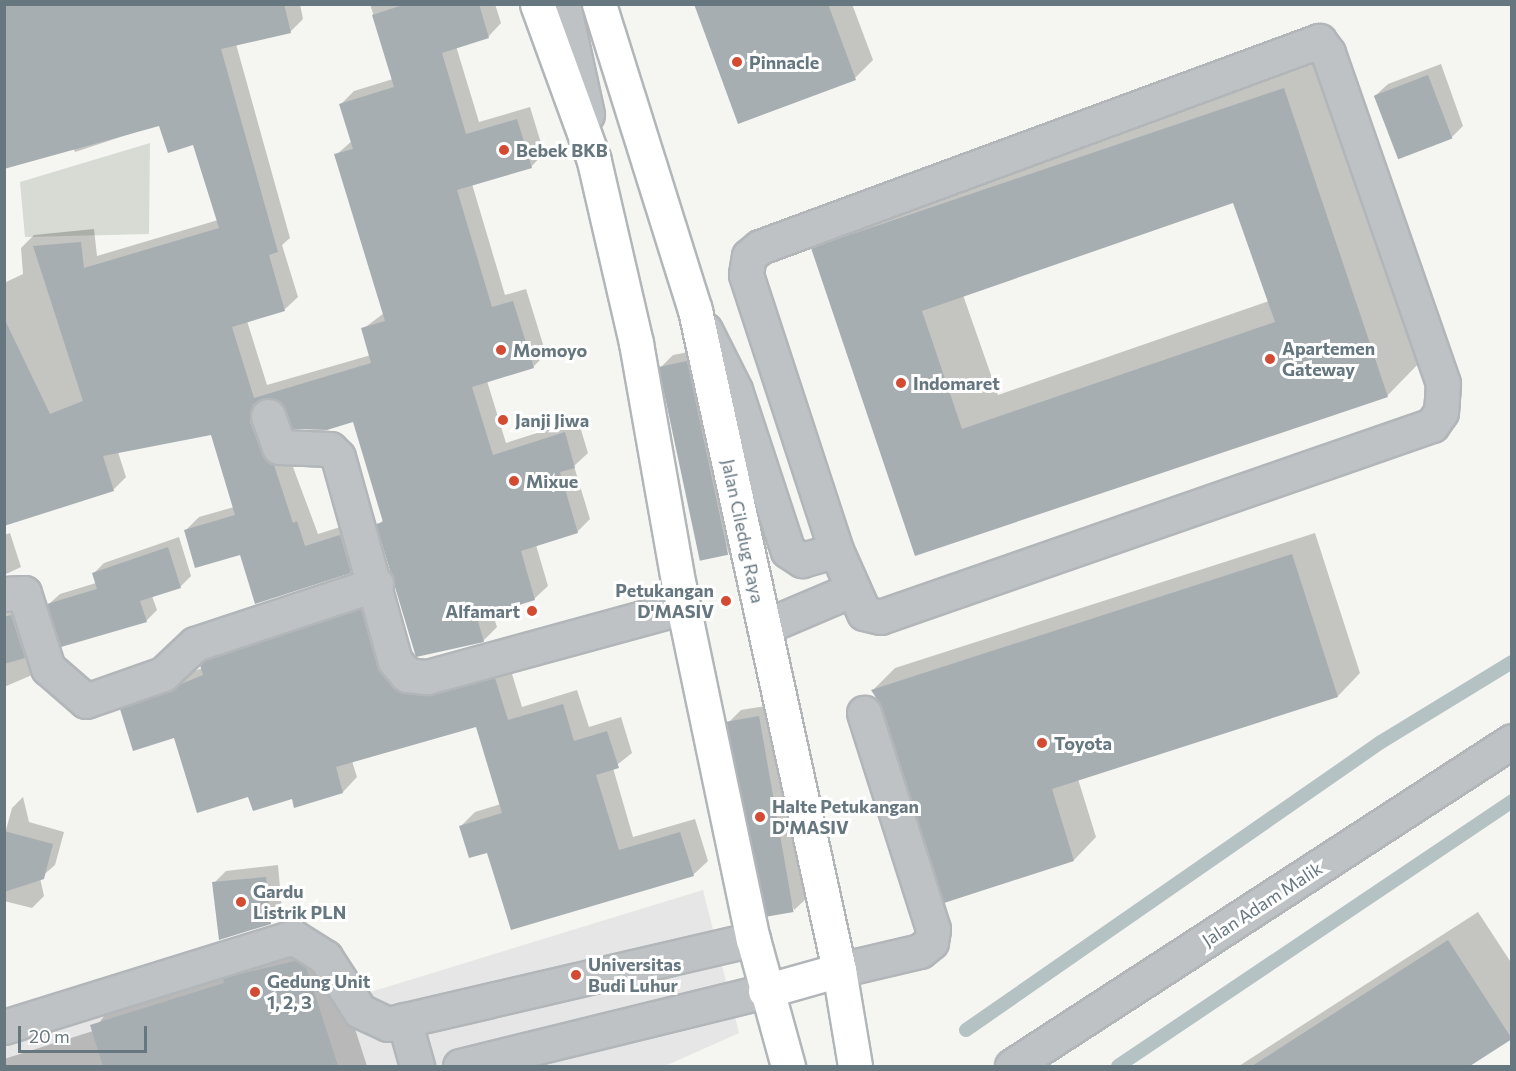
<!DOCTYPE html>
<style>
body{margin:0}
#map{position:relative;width:1516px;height:1071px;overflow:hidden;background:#f5f5f2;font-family:Commissioner,sans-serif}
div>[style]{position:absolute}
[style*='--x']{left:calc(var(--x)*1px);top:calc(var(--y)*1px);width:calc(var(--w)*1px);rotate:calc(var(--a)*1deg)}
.built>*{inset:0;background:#e5e6e5}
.green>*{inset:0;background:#d7dbd3}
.shadow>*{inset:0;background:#0003}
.stream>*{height:14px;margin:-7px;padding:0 7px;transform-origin:7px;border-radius:7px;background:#b5c2c4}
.building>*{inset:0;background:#a6aeb2;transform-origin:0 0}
.roads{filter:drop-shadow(2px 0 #b2b6b9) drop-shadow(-2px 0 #b2b6b9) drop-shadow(0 2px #b2b6b9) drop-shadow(0 -2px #b2b6b9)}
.minor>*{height:33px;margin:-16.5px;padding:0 16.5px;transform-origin:16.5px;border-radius:16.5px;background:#bec2c5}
.major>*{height:33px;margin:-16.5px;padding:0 16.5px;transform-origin:16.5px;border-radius:16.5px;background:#fff}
.dots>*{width:16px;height:16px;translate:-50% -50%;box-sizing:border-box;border:3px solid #fff;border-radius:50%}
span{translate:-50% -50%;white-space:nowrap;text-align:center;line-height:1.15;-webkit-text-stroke:6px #fff;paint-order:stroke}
.poi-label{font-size:18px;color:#667780;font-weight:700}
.left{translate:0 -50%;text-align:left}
.right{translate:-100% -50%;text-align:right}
.street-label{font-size:18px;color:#667780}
.frame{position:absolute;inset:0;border:6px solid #667780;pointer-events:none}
.scale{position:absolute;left:18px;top:1026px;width:129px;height:27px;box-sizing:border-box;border:3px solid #667780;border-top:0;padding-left:8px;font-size:18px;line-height:21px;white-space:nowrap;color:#667780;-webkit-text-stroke:4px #fff;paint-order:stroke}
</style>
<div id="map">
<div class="built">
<i style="clip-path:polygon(703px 890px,739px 1033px,665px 1066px,5px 1066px,4px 1016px,257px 935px,364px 994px)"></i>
</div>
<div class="green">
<i style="clip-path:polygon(150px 143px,149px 234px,25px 237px,20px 182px)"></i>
</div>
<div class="shadow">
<i style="clip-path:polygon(4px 4px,300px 4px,303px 19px,290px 32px,236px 44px,290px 238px,282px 245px,298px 297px,284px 310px,247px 321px,267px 385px,371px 355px,363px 329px,384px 313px,336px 155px,352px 141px,341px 104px,354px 91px,393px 79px,370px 4px,495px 4px,501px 23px,488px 37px,456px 46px,479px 122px,530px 107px,544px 153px,531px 167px,472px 184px,505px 295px,526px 289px,546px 354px,533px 367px,487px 381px,506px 443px,578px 420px,588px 453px,574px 466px,590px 519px,577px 532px,536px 545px,548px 586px,534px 599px,492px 612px,497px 627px,483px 641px,378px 525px,384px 519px,354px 420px,264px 398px,263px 408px,287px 451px,318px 534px,353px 523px,363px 558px,350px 571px,241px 553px,185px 531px,199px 517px,234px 507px,212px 433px,118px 452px,126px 477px,113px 490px,4px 426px,4px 283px,23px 274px,21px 248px,34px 235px,94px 229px,97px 256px,218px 220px,194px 143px,160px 124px,75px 152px)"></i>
<i style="clip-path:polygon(695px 4px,852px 4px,873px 60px,855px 78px)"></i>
<i style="clip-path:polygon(evenodd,1319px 54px,1422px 360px,1387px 396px,916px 554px,813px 249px,848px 213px,1319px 54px,1234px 201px,1269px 301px,998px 395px,963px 295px,1234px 201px)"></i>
<i style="clip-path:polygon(1441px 64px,1463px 126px,1451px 138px,1375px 96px,1388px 84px)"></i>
<i style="clip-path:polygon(699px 350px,741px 541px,729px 554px,661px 367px,673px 355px)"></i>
<i style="clip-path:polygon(10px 533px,21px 567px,4px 575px,4px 535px)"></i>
<i style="clip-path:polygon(1315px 533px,1360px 673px,1338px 696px,1078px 779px,1096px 837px,1074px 860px,883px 707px,873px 690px,895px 668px)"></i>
<i style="clip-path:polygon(179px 537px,191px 576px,180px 587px,152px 596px,157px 610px,146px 621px,49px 604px,60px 594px,96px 583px,93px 574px,104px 563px)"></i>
<i style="clip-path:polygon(375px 595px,419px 680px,509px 664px,522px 707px,577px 690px,589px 727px,621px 717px,632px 753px,613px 768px,633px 837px,695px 819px,708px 861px,693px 875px,488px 851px,460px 827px,475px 812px,501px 804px,477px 725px,352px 761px,357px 777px,343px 792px,295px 806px,293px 797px,249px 795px,176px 736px,122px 709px,136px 695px,202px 668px,221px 647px)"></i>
<i style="clip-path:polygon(4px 603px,16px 607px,39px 672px,4px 687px)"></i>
<i style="clip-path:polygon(771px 705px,807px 898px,794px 910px,728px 723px,741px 710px)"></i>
<i style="clip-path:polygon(23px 797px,29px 822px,64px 832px,55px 865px,40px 878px,44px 896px,32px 908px,4px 901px,4px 837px,12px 808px)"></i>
<i style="clip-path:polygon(278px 865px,282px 910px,270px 923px,214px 883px,226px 871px)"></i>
<i style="clip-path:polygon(1478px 912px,1512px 964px,1511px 1038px,1467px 1066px,1239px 1066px)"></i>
<i style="clip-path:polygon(328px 945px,367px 1066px,4px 1066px,4px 1059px,93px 1031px,114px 1003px,240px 964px)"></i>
</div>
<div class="stream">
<i style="--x:966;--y:1030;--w:505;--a:-34.76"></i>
<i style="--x:1381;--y:742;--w:153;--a:-31.4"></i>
<i style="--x:1118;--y:1066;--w:475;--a:-33.9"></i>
</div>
<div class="building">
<i style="clip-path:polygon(4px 4px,284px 4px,291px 33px,221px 49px,278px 252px,269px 255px,285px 311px,232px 327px,254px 398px,371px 363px,361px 328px,385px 321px,334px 154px,353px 149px,339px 104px,394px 87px,372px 15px,406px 4px,479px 4px,489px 38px,442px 53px,466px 134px,517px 119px,532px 168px,457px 190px,492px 307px,513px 301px,534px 368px,472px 387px,493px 455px,565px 432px,575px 468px,560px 472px,578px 533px,521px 551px,535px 600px,477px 618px,484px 642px,416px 657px,376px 524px,383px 522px,353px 422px,327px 430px,292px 429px,281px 402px,271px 398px,253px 404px,250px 422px,262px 454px,274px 465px,293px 523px,297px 521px,305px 546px,340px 535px,351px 573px,255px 604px,240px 555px,195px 568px,184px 530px,235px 515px,211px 435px,103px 456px,114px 491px,4px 526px,4px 318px,50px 414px,83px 401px,33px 246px,81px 242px,84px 268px,219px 228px,193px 145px,168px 153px,159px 126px,4px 169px)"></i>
<i style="clip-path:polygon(694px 4px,828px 4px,856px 80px,738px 124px)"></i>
<i style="left:1428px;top:75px;width:68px;height:58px;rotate:69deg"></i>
<i style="clip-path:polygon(evenodd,1284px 88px,1388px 397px,915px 556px,811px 248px,1284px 88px,1233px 203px,1275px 322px,962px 429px,922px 311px,1233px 203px)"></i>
<i style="left:687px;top:361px;width:198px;height:29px;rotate:78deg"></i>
<i style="clip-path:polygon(168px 547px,181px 588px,140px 601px,147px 622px,61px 647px,47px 604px,97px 589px,92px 573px)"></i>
<i style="clip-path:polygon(1292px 554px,1338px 697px,1052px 789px,1074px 861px,944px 903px,882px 707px,871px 690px)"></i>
<i style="clip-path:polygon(361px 609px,377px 666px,404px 693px,432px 695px,495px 678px,508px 720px,563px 704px,574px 741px,607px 731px,619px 768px,596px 775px,619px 850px,680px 832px,694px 876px,511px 930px,487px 853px,469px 858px,459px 826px,502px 813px,476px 727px,336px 767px,343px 793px,294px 808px,292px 799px,253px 811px,248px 797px,197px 813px,174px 738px,133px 751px,120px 709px,203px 675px,200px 665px,205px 660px)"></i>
<i style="clip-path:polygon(11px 615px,25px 658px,4px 664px,4px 617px)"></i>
<i style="left:759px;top:716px;width:199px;height:33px;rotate:80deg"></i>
<i style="clip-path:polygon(4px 831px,53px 844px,44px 879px,4px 892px)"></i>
<i style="clip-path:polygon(266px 877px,271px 924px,219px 940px,212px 882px)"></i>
<i style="clip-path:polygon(1448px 940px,1512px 1039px,1470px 1066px,1252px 1066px)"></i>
<i style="clip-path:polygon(295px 961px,306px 967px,338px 1066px,103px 1066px,90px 1025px,224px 983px,223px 978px)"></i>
</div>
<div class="roads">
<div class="minor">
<i style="--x:563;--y:4;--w:113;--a:77.7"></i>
<i style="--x:1319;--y:41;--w:15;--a:53"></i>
<i style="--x:1328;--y:53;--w:350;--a:70.8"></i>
<i style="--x:1443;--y:384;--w:28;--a:94"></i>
<i style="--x:1441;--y:412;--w:16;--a:125"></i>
<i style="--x:1432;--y:425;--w:584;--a:160.82"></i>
<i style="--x:880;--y:617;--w:16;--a:-166"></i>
<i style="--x:864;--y:613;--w:69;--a:-114"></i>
<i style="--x:836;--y:550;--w:290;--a:-108.1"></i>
<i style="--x:746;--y:274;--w:18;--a:-81"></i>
<i style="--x:749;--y:256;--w:14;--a:-39"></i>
<i style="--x:760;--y:247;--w:596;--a:-20.23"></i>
<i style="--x:705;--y:330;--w:67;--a:63.4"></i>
<i style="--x:735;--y:390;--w:169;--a:71.8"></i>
<i style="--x:788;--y:551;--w:17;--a:33"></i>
<i style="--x:802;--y:560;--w:35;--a:-16"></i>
<i style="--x:268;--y:416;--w:33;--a:70"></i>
<i style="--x:279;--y:447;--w:51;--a:2.2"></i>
<i style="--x:330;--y:449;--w:11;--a:45"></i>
<i style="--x:338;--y:457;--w:212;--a:74.4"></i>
<i style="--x:395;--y:661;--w:18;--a:49"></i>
<i style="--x:407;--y:675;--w:20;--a:6"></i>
<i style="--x:427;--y:677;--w:265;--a:-15.3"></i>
<i style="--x:4;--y:594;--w:20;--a:-3"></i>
<i style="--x:24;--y:593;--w:79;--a:72.3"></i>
<i style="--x:48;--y:668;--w:50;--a:41"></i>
<i style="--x:86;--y:701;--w:82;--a:-19.3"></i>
<i style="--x:163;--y:674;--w:44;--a:-43.2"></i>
<i style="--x:195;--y:644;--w:191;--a:-18.3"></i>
<i style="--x:764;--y:627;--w:95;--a:-23"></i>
<i style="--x:839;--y:970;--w:83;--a:-13.2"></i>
<i style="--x:920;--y:951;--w:14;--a:-39"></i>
<i style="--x:931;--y:942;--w:13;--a:-81"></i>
<i style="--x:933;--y:929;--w:227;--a:-107.7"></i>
<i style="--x:404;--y:1020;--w:48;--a:74.2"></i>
<i style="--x:4;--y:1027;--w:303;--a:-17.3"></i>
<i style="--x:293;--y:937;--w:38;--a:32"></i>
<i style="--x:325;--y:957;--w:64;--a:57.1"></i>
<i style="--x:360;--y:1011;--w:31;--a:25"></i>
<i style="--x:388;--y:1024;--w:375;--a:-13.1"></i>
<i style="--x:460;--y:1066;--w:314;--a:-13.8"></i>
<i style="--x:1012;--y:1066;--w:596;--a:-33.02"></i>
</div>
<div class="major">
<i style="--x:537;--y:4;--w:167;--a:70"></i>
<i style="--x:594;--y:161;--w:187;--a:77"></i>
<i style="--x:636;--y:343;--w:247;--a:80"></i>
<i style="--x:679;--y:586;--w:361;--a:78.2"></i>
<i style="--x:753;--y:939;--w:132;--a:74.6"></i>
<i style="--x:599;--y:4;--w:321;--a:72.6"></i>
<i style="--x:695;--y:310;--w:676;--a:77.69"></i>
<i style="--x:839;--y:970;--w:97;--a:80.5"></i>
<i style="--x:765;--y:991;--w:77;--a:-15.8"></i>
</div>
</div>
<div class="dots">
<i style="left:737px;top:62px;background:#d34b33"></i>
<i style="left:504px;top:150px;background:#d34b33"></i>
<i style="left:501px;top:350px;background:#d34b33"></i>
<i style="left:1270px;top:359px;background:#d34b33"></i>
<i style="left:901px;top:383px;background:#d34b33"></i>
<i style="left:503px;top:420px;background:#d34b33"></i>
<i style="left:514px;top:481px;background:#d34b33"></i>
<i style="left:726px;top:601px;background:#d34b33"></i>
<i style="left:532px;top:611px;background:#d34b33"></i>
<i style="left:1042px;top:743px;background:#d34b33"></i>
<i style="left:760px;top:817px;background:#d34b33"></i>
<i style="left:241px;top:902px;background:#d34b33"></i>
<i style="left:576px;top:975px;background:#d34b33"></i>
<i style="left:255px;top:992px;background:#d34b33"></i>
</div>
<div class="poi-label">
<span class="left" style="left:749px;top:62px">Pinnacle</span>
<span class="left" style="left:516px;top:150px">Bebek BKB</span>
<span class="left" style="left:1282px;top:359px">Apartemen<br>Gateway</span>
<span class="left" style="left:513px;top:350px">Momoyo</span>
<span class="left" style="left:913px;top:383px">Indomaret</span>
<span class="left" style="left:515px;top:420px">Janji Jiwa</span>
<span class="left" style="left:526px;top:481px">Mixue</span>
<span class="right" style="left:714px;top:601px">Petukangan<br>D'MASIV</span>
<span class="right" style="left:520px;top:611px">Alfamart</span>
<span class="left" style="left:1054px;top:743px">Toyota</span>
<span class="left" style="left:772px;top:817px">Halte Petukangan<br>D'MASIV</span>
<span class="left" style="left:253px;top:902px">Gardu<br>Listrik PLN</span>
<span class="left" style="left:588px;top:975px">Universitas<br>Budi Luhur</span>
<span class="left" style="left:267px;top:992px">Gedung Unit<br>1, 2, 3</span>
</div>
<div class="street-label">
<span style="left:743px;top:531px;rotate:78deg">Jalan Ciledug Raya</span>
<span style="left:1262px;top:904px;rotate:-33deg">Jalan Adam Malik</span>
</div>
<div class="frame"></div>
<div class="scale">20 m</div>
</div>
